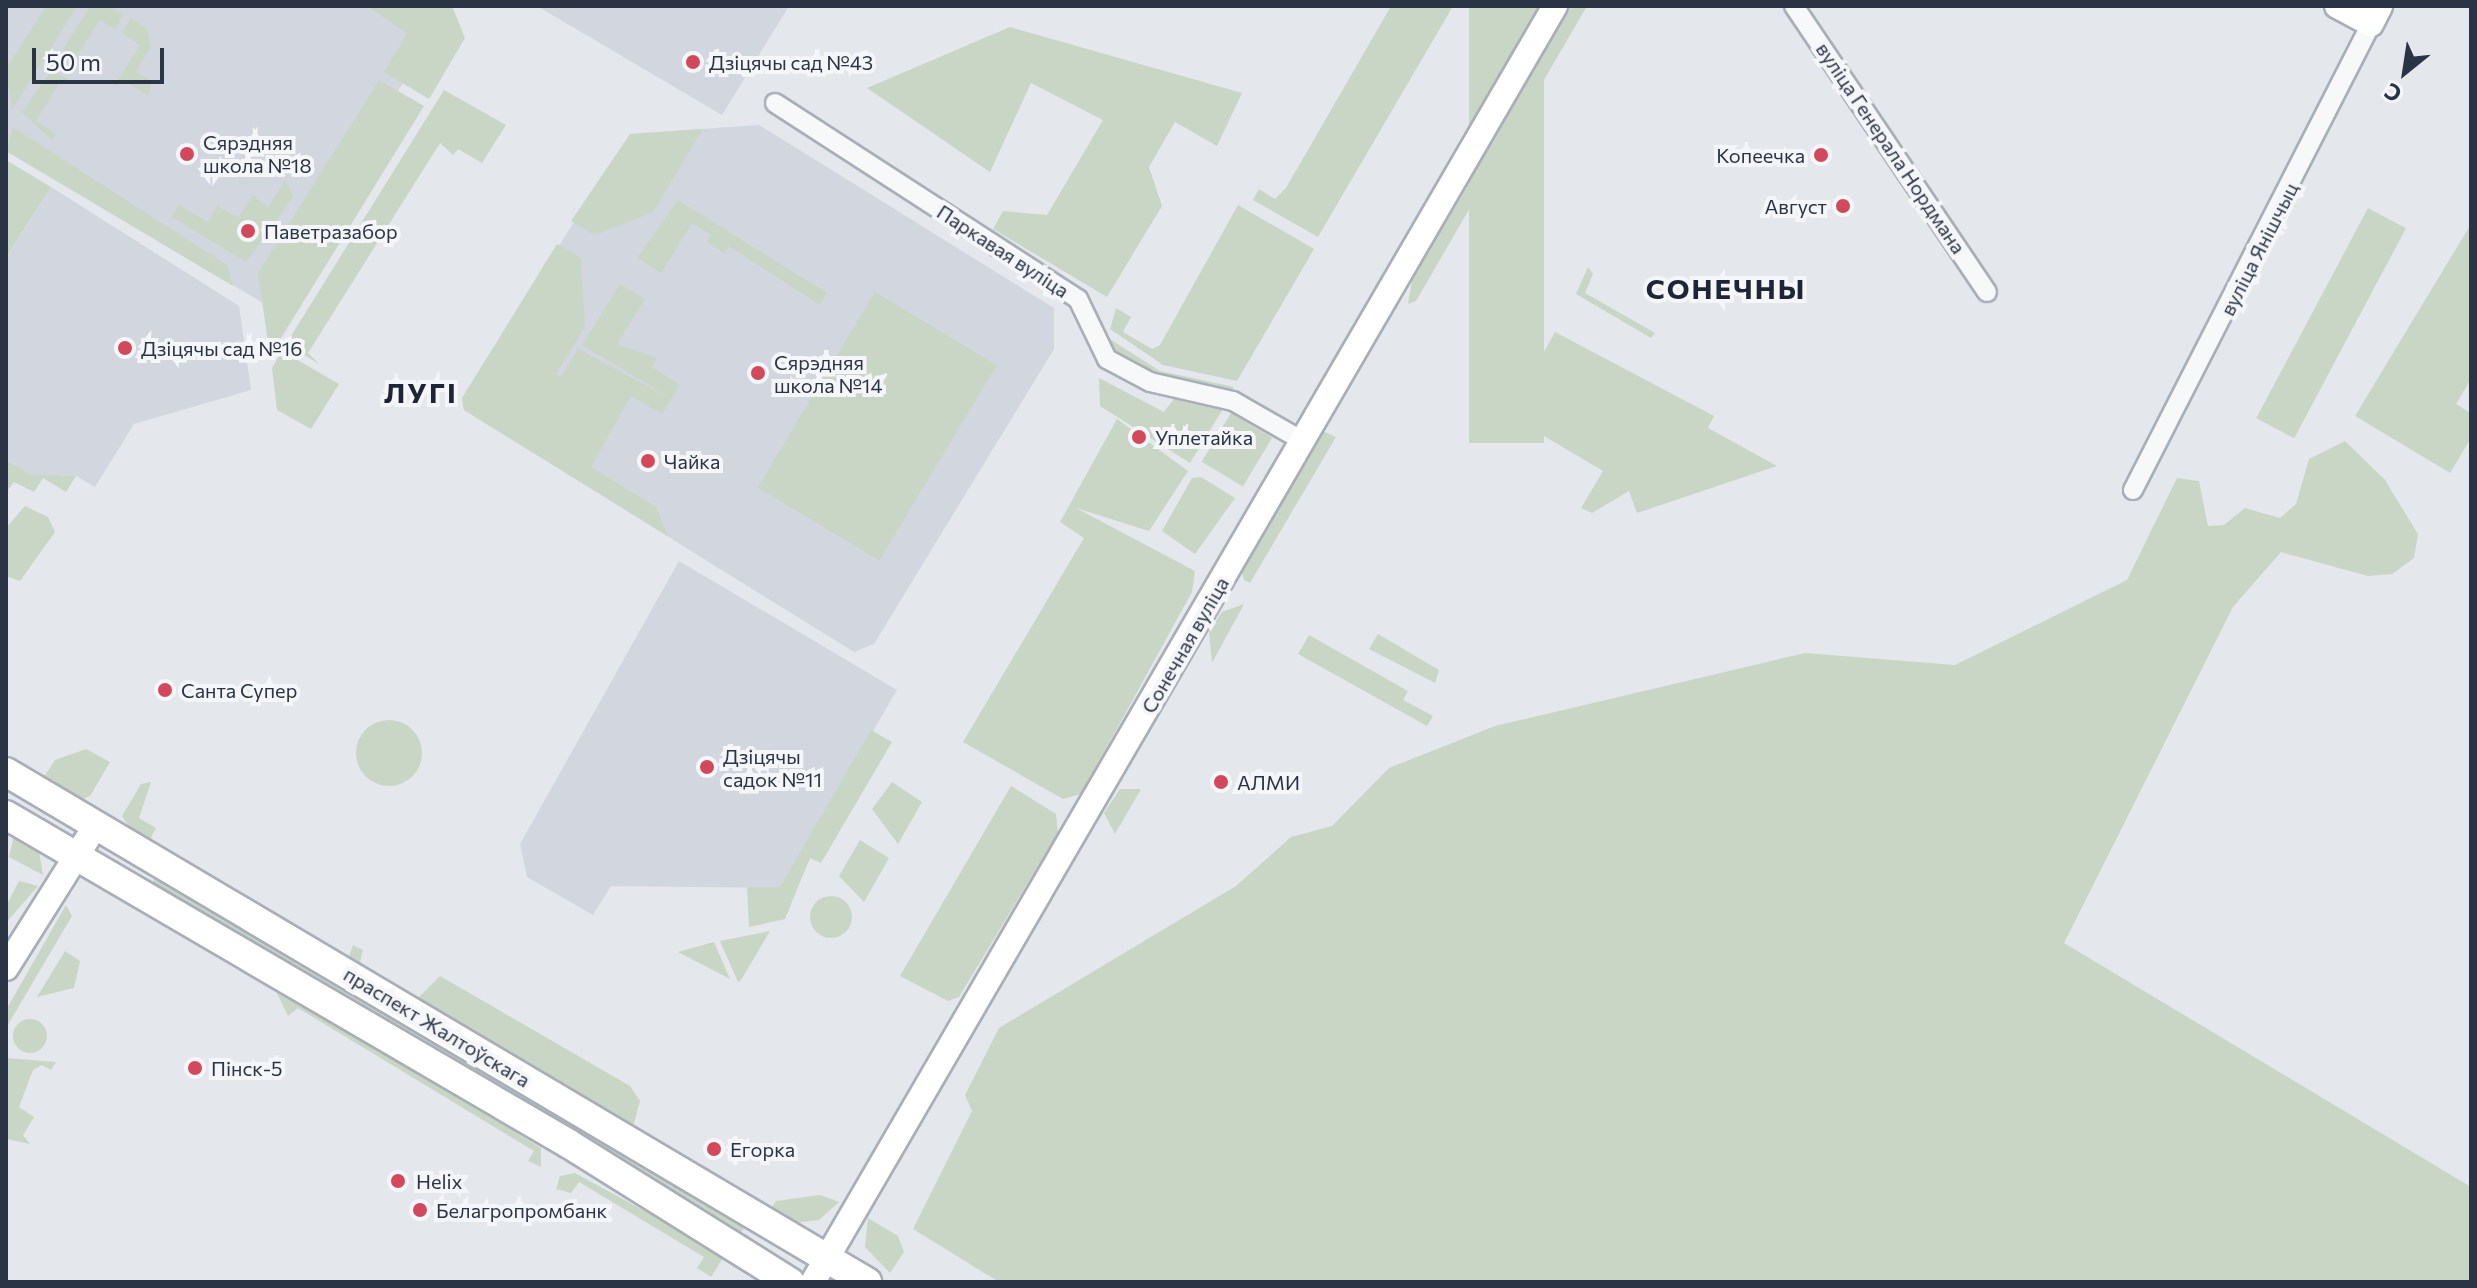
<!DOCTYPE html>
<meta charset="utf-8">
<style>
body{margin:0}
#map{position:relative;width:2477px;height:1288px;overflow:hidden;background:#e4e7ec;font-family:Commissioner,sans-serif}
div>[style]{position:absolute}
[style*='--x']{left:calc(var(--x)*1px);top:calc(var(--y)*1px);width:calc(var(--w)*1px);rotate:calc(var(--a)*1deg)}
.built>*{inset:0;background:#d2d6de}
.green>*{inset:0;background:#c9d6c5;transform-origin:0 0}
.round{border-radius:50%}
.roads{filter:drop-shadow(2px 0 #a9aeb7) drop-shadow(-2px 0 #a9aeb7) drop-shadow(0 2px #a9aeb7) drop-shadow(0 -2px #a9aeb7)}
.street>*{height:18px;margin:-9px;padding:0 9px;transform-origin:9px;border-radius:9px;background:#f7f8fa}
.secondary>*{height:24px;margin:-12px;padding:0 12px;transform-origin:12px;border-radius:12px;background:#fff}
.primary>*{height:28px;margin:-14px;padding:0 14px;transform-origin:14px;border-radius:14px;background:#fff}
.dots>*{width:22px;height:22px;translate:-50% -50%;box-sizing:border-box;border:4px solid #f4f6f9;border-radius:50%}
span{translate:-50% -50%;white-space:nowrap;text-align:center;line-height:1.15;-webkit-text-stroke:8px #f4f6f9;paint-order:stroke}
.poi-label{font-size:20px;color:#2b3445}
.left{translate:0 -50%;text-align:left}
.right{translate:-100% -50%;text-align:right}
.street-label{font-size:20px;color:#2b3445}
.district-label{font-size:28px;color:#1d2536;font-weight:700;letter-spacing:2px}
.frame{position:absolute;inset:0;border:8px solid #2b3445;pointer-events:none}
.north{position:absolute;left:2365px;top:32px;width:80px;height:80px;-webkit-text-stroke:6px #f4f6f9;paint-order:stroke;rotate:210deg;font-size:22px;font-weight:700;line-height:32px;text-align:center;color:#2b3445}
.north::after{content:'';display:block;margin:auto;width:28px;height:36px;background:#2b3445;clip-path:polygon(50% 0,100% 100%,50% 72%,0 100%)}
.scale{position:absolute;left:32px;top:48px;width:132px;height:36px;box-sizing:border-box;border:4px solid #2b3445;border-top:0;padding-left:10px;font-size:24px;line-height:28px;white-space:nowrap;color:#2b3445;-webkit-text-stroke:6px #f4f6f9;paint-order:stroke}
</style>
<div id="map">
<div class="built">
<i style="clip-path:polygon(6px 6px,452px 6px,263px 303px,6px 151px)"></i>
<i style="clip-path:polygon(537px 6px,789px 6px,722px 115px)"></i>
<i style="clip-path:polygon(759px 125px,1054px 308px,1054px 349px,874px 644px,854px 652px,464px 410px,462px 398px,630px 134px)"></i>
<i style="clip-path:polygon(51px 187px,239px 306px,251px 390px,134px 424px,95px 487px,76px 476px,30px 474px,6px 460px,6px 259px)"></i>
<i style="clip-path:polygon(679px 561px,897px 690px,781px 888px,611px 886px,593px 915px,527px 877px,520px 844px)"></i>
</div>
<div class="green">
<i style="clip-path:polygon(46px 6px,77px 6px,12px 110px,6px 69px)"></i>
<i style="clip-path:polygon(109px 6px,123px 15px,115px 29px,100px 20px,76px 57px,63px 49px,89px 8px)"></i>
<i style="clip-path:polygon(367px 6px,452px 6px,465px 38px,429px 99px,384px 72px,407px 33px)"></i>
<i style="clip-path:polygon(1391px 6px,1453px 6px,1318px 237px,1253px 200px,1259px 189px,1275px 199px,1286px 188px)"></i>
<i style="left:1469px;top:6px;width:75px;height:437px"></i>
<i style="clip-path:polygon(1569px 6px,1587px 6px,1505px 147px,1501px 128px)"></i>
<i style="clip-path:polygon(131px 18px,147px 29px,151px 47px,136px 71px,151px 81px,149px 96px,124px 81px,113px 88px,140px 45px,122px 33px)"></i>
<i style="clip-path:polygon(1010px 27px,1242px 93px,1217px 146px,1175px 122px,1149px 167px,1162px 206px,1107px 297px,993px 229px,1003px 211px,1047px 215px,1103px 120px,1031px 83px,990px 172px,867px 88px)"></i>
<i style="clip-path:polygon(52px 70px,78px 85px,61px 80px,36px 121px,56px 134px,52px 140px,22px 112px)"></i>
<i style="clip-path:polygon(379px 80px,424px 106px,270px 356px,258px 273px)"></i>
<i style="clip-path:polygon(444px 90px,506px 125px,482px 163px,458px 149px,453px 155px,440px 143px,308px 353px,319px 364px,286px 344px)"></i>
<i style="clip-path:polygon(13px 127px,227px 265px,233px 286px,6px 151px)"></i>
<i style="clip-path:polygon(703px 129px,653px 212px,595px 235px,571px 221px,630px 134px)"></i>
<i style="clip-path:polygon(6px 160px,51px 187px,6px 258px)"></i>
<i style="clip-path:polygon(1494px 166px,1416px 301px,1408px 304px,1412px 280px,1478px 168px)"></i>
<i style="clip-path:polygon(285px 180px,293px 197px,246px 262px,172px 217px,179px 205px,208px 222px,218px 206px,238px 218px,253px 195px,268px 208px)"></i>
<i style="clip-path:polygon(678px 200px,827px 293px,820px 305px,729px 246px,724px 253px,707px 242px,711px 235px,692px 223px,661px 273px,637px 258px)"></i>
<i style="clip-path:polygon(1238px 205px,1314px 249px,1237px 381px,1163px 365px,1110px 329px,1116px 308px,1131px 317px,1123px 332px,1152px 349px,1160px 345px)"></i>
<i style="left:2368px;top:208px;width:43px;height:238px;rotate:28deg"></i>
<i style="clip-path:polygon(2471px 224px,2471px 379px,2456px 404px,2471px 413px,2471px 438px,2450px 473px,2355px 416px)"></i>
<i style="clip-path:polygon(557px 244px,581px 258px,585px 327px,556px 374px,561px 377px,578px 349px,670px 398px,582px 345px,620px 284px,645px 299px,617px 344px,657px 358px,652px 367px,680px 385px,662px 414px,631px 396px,591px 467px,656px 507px,668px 536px,464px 410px,462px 398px)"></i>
<i style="clip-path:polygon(1588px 267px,1593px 274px,1585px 293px,1655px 333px,1651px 338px,1576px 294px)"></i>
<i style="left:875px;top:292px;width:142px;height:228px;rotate:31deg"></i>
<i style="clip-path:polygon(1097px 331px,1160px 371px,1234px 387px,1230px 394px,1151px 376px,1112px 353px)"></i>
<i style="clip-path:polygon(1555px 332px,1714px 416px,1708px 428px,1777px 466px,1637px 513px,1629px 491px,1592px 513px,1581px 508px,1603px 471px,1509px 415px)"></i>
<i style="clip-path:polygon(282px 351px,339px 384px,311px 429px,277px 410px,272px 368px)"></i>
<i style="clip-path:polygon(1099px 378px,1164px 412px,1177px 395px,1226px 404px,1190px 463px,1100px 406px)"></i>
<i style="left:1231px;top:413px;width:48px;height:57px;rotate:31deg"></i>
<i style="clip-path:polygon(1117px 419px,1188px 471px,1149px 531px,1076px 508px,1195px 571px,1192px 592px,1081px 794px,1063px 799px,963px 742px,1084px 538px,1060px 522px)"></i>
<i style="clip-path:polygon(1320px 430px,1336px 437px,1250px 583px,1244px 580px,1240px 566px)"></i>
<i style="clip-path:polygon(2345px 441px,2385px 480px,2418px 534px,2414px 558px,2392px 574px,2368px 576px,2281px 552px,2233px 607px,2064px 943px,2471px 1187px,2471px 1282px,999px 1282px,913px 1229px,972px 1111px,965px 1095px,999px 1028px,1236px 886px,1291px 837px,1332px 826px,1389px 768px,1495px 726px,1805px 653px,1955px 665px,2127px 580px,2177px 478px,2199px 481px,2208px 526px,2224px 525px,2245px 508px,2280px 518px,2296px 504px,2309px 459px)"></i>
<i style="clip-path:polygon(6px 460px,30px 474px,76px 476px,66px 492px,43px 478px,34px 492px,14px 482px,6px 492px)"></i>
<i style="clip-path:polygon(1201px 477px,1235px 498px,1195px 554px,1162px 531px,1192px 478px)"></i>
<i style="clip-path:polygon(25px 506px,48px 517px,55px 532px,20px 581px,6px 576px,6px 528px)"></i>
<i style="clip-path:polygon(1244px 604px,1212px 663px,1209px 631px,1222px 612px)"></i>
<i style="clip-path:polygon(1378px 634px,1439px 670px,1435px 683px,1369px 649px)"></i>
<i style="clip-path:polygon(1309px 635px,1408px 691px,1403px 700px,1433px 716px,1427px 726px,1298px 654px)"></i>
<i class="round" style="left:356px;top:720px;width:66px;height:66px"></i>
<i style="clip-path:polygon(871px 730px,892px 742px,821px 863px,810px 858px,785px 919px,749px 927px,747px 887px,780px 887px)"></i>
<i style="clip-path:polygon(86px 749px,110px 762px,90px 796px,73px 803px,40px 783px,55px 760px)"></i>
<i style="clip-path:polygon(151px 782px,139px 818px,156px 828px,144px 850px,122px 816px,141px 784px)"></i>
<i style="clip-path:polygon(892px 782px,922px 802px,898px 844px,872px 809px)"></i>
<i style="clip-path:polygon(1011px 786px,1056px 814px,1058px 833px,959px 997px,948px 1001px,900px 976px)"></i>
<i style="clip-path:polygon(1120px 789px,1141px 789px,1115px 834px,1104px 813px)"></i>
<i style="clip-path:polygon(15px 832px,39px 851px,43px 875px,9px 857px)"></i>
<i style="clip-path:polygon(860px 840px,889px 858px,864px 902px,839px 876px)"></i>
<i style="left:156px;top:876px;width:685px;height:19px;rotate:30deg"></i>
<i style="clip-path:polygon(19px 881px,38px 886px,6px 923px,6px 906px)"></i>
<i class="round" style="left:810px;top:896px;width:42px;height:42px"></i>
<i style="clip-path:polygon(66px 905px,72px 916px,6px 1028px,6px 1010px)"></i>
<i style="clip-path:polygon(770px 931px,741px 980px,738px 982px,720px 941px)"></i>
<i style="clip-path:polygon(714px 942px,730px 979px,678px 952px)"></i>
<i style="clip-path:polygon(353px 945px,363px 950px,359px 966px,417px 999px,440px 976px,630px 1086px,640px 1101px,633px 1127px,347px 963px)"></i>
<i style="clip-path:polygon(65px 951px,80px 961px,74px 988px,37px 997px)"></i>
<i style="clip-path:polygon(273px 985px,541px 1148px,541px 1167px,528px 1161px,534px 1151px,298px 1008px,288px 1016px)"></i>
<i class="round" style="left:13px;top:1019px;width:34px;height:34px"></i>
<i style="clip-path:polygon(6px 1058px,56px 1062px,51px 1070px,42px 1065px,33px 1070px,19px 1107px,34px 1117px,23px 1135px,30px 1144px,6px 1139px)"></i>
<i style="clip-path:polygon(575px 1173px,725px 1255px,711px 1277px,697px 1268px,704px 1257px,579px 1182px,571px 1193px,556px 1189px,560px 1176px)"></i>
<i style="clip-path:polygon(820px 1195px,839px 1202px,819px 1220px,792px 1223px,770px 1211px,776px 1201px)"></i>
<i style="clip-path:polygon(868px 1218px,898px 1236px,904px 1252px,890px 1273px,865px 1247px)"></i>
</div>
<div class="roads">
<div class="street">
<i style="--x:1794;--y:6;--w:345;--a:56"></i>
<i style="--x:775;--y:103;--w:361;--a:32.9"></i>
<i style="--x:1078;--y:299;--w:67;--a:64.2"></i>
<i style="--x:1107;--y:359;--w:49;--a:28.1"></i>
<i style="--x:1150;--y:382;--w:85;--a:12.9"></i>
<i style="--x:1233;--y:401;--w:78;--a:29.8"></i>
<i style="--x:2133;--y:490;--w:523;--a:-62.95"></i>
</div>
<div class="secondary">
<i style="--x:2337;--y:6;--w:38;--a:28"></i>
<i style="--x:2371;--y:24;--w:20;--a:-63"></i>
<i style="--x:6;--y:968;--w:169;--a:-57.8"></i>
<i style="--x:813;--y:1282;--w:1476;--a:-59.82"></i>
</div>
<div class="primary">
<i style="--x:6;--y:772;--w:1001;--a:30.64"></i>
<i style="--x:6;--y:815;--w:652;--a:30.3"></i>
<i style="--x:569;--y:1144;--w:261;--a:32"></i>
</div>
</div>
<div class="dots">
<i style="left:693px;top:62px;background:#d1495b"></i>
<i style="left:187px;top:154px;background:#d1495b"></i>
<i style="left:1821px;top:155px;background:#d1495b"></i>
<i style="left:1843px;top:206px;background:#d1495b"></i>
<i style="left:248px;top:231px;background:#d1495b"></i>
<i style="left:125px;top:348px;background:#d1495b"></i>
<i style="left:758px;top:373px;background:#d1495b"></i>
<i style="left:1139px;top:437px;background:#d1495b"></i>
<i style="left:648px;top:461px;background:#d1495b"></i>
<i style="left:165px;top:690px;background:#d1495b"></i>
<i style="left:707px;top:767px;background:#d1495b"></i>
<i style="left:1221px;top:782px;background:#d1495b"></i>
<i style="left:195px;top:1068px;background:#d1495b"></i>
<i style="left:714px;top:1149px;background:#d1495b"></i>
<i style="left:398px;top:1181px;background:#d1495b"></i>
<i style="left:420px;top:1210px;background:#d1495b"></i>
</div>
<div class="poi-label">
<span class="left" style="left:709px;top:62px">Дзіцячы сад №43</span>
<span class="left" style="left:203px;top:154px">Сярэдняя<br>школа №18</span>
<span class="right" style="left:1805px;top:155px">Копеечка</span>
<span class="right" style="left:1827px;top:206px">Август</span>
<span class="left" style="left:264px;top:231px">Паветразабор</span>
<span class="left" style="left:141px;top:348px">Дзіцячы сад №16</span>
<span class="left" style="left:774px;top:374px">Сярэдняя<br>школа №14</span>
<span class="left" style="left:1155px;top:437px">Уплетайка</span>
<span class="left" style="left:664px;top:461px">Чайка</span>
<span class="left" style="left:181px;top:690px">Санта Супер</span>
<span class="left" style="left:723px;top:768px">Дзіцячы<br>садок №11</span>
<span class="left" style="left:1237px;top:782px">АЛМИ</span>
<span class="left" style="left:211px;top:1068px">Пінск-5</span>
<span class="left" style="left:730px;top:1149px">Егорка</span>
<span class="left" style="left:416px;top:1181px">Helix</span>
<span class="left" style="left:436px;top:1210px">Белагропромбанк</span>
</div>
<div class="street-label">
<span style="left:1891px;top:148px;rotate:56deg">вуліца Генерала Нордмана</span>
<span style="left:2259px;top:249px;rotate:-63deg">вуліца Янішчыц</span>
<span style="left:1003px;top:251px;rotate:33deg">Паркавая вуліца</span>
<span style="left:1185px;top:645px;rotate:-60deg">Сонечная вуліца</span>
<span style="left:437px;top:1027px;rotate:31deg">праспект Жалтоўскага</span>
</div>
<div class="district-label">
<span style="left:1726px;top:288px">СОНЕЧНЫ</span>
<span style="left:421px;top:392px">ЛУГІ</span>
</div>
<div class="frame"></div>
<div class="north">С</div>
<div class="scale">50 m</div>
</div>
